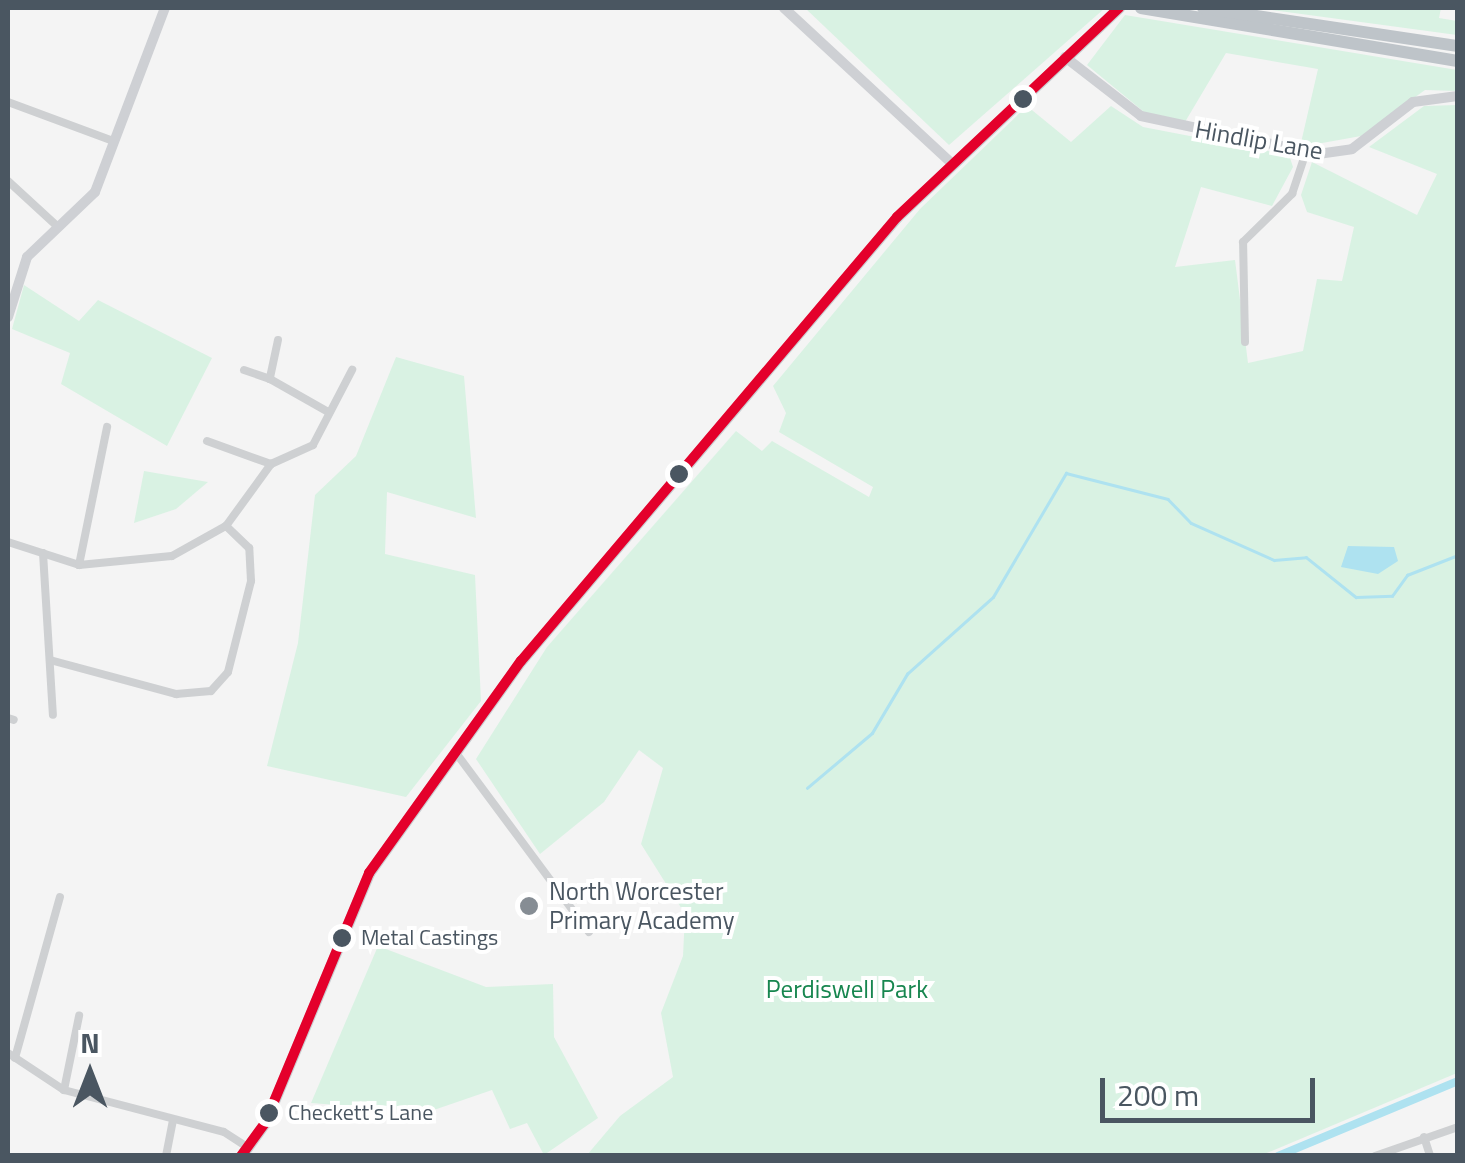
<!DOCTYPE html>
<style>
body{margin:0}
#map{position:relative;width:1465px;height:1163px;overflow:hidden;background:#f4f4f4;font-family:"Titillium Web",sans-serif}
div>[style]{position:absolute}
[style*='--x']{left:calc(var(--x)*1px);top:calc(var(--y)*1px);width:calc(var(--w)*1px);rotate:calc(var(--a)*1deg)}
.green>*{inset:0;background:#d9f2e3}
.water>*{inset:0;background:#aee2f0}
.stream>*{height:2.5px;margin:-1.25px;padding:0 1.25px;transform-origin:1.25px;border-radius:1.25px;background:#aee2f0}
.canal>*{height:8px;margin:-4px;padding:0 4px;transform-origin:4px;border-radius:4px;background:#aee2f0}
.street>*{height:8px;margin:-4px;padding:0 4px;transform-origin:4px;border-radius:4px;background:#ced0d2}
.secondary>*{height:10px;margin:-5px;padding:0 5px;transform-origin:5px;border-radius:5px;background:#ced0d4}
.primary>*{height:11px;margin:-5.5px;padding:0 5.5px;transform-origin:5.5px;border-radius:5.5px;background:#caced1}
.highway>*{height:12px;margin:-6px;padding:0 6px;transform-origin:6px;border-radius:6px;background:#bec4c9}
.bus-1>*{height:10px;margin:-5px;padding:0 5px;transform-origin:5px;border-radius:5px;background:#e4002b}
.dots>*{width:28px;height:28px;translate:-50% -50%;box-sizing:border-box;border:5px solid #fff;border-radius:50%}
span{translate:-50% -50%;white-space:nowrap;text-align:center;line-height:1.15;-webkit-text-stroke:8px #fff;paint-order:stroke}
.bus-label{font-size:22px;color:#4a5661}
.left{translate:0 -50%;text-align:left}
.street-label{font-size:25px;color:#4a5661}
.poi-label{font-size:25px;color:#4a5661}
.park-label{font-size:25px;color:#17864f}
.frame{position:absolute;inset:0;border:10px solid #4a5661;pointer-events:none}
.north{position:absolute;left:40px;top:1023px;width:100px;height:100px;-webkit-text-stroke:8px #fff;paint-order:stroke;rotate:0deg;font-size:28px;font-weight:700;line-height:40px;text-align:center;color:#4a5661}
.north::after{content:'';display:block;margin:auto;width:35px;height:45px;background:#4a5661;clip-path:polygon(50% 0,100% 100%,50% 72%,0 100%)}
.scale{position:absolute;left:1100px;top:1078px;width:215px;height:45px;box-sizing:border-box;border:5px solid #4a5661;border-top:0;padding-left:12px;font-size:30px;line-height:35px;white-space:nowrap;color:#4a5661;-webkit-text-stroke:8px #fff;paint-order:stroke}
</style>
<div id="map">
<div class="green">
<i style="clip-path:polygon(805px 8px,1105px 8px,949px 145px)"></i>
<i style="clip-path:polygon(1257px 8px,1441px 8px,1439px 18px,1457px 21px,1457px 35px)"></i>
<i style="clip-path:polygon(1125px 15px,1457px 70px,1457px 91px,1425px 90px,1361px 136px,1300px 147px,1318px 69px,1226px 53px,1185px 122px,1144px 112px,1087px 65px)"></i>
<i style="clip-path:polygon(1457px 105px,1457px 1073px,1262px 1155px,587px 1155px,620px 1116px,673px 1077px,661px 1013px,683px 956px,685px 914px,641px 844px,663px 768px,639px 750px,604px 802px,540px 854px,476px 759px,547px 647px,736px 431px,762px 451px,772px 441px,869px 497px,873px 487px,779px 432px,786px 413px,773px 386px,920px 209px,1027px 106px,1071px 142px,1111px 106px,1143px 127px,1289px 155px,1293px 167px,1272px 206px,1201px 187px,1175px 267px,1235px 260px,1248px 363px,1303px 351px,1317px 279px,1342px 281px,1354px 227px,1307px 212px,1301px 195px,1312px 162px,1417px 215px,1437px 174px,1369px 147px,1424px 106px)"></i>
<i style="clip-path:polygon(24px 285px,79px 321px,98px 300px,212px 358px,167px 446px,61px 384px,70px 353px,12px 329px)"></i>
<i style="clip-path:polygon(396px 357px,464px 376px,476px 518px,387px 492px,385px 554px,475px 575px,481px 701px,406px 797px,267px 766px,298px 643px,315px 495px,356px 456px)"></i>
<i style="clip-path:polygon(144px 471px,208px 482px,176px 509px,134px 523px)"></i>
<i style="clip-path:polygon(378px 946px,486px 987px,553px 984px,554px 1037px,598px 1118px,544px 1155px,527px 1123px,510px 1129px,492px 1090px,428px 1112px,311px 1103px)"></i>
</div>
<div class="water">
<i style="clip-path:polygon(1348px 546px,1394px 547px,1398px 561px,1378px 574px,1341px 567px)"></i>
</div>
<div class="stream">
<i style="--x:807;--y:788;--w:85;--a:-40.2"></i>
<i style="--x:872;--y:733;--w:69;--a:-59.3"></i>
<i style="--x:907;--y:674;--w:115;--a:-41.8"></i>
<i style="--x:993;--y:597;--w:144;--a:-59.5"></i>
<i style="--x:1066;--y:473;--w:105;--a:14.3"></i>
<i style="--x:1168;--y:499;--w:33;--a:46"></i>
<i style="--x:1191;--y:523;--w:91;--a:24"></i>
<i style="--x:1274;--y:560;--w:32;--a:-5"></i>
<i style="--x:1306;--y:557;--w:64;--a:38.7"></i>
<i style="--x:1356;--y:597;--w:36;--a:-2"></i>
<i style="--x:1392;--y:596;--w:26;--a:-54"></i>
<i style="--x:1407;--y:575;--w:55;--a:-21.4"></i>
</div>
<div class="canal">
<i style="--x:1278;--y:1156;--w:195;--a:-22.6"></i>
</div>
<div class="street">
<i style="--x:8;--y:102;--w:110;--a:20.3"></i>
<i style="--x:8;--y:181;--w:68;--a:42.6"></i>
<i style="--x:278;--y:340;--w:40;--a:102"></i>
<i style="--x:270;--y:379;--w:67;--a:29.6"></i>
<i style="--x:1245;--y:342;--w:100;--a:-91.1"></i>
<i style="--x:1243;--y:242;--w:69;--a:-44.4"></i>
<i style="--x:1292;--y:194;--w:44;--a:-71.6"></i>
<i style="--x:244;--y:370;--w:28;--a:19"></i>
<i style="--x:207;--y:441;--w:68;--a:19.8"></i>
<i style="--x:8;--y:542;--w:75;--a:17.9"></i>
<i style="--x:79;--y:565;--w:93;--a:-5.5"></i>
<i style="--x:172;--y:556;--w:62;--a:-29.1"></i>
<i style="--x:226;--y:526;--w:77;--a:-54"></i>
<i style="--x:271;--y:464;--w:46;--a:-24.3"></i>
<i style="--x:313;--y:445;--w:85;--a:-62.5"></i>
<i style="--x:43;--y:553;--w:162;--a:86.5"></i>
<i style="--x:79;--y:565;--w:141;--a:-78.5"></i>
<i style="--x:50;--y:660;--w:131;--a:15.1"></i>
<i style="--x:176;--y:694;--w:35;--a:-5"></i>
<i style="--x:211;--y:691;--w:25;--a:-48"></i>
<i style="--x:228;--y:672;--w:94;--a:-75.8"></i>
<i style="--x:251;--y:581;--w:33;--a:-93"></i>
<i style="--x:249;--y:548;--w:32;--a:-136"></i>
<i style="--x:8;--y:718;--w:6;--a:18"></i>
<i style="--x:456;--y:753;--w:223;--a:53.4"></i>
<i style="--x:8;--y:1053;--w:67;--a:33.5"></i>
<i style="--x:64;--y:1090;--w:165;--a:14.7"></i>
<i style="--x:224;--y:1132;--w:27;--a:33"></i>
<i style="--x:15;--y:1058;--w:167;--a:-74.4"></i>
<i style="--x:64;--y:1090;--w:76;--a:-78.5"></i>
<i style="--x:1424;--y:1137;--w:20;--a:72"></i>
<i style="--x:166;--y:1156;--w:36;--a:-79"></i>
<i style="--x:1375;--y:1156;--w:88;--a:-19.3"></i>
</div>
<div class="secondary">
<i style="--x:784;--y:8;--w:225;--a:42.8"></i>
<i style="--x:1065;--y:57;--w:96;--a:37.8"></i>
<i style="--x:1141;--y:116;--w:181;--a:12.1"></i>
<i style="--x:1318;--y:154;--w:34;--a:-8"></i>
<i style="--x:1352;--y:149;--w:77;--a:-37.6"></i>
<i style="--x:1413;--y:102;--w:45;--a:-7.6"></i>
<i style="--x:8;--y:317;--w:63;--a:-72.4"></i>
<i style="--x:27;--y:257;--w:94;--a:-43.7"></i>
<i style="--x:95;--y:192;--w:197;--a:-69.2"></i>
</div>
<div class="primary">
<i style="--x:241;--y:1156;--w:41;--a:-54"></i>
<i style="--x:265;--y:1123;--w:271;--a:-67.4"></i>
<i style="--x:369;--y:873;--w:261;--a:-54.4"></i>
<i style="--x:521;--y:661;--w:582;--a:-49.74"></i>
<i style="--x:897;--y:217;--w:305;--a:-43.3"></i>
</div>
<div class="highway">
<i style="--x:1141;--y:8;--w:321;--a:9.5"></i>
<i style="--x:1203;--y:8;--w:258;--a:8.5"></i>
</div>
<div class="bus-1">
<i style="--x:241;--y:1156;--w:41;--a:-54"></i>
<i style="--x:265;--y:1123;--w:271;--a:-67.4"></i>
<i style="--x:369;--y:873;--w:261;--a:-54.4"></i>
<i style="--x:521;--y:661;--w:582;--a:-49.74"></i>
<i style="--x:897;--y:217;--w:305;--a:-43.3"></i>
</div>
<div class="dots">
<i style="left:1023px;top:99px;background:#4a5661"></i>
<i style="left:679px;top:474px;background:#4a5661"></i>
<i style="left:529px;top:906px;background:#868d94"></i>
<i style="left:342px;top:938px;background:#4a5661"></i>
<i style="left:269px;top:1113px;background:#4a5661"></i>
</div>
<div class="bus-label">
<span class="left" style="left:361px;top:938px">Metal Castings</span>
<span class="left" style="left:288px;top:1113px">Checkett's Lane</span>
</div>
<div class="street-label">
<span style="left:1259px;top:140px;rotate:10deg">Hindlip Lane</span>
</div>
<div class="poi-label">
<span class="left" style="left:549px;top:906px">North Worcester<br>Primary Academy</span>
</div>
<div class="park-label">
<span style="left:847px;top:989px">Perdiswell Park</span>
</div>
<div class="frame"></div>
<div class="north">N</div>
<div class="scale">200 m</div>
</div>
